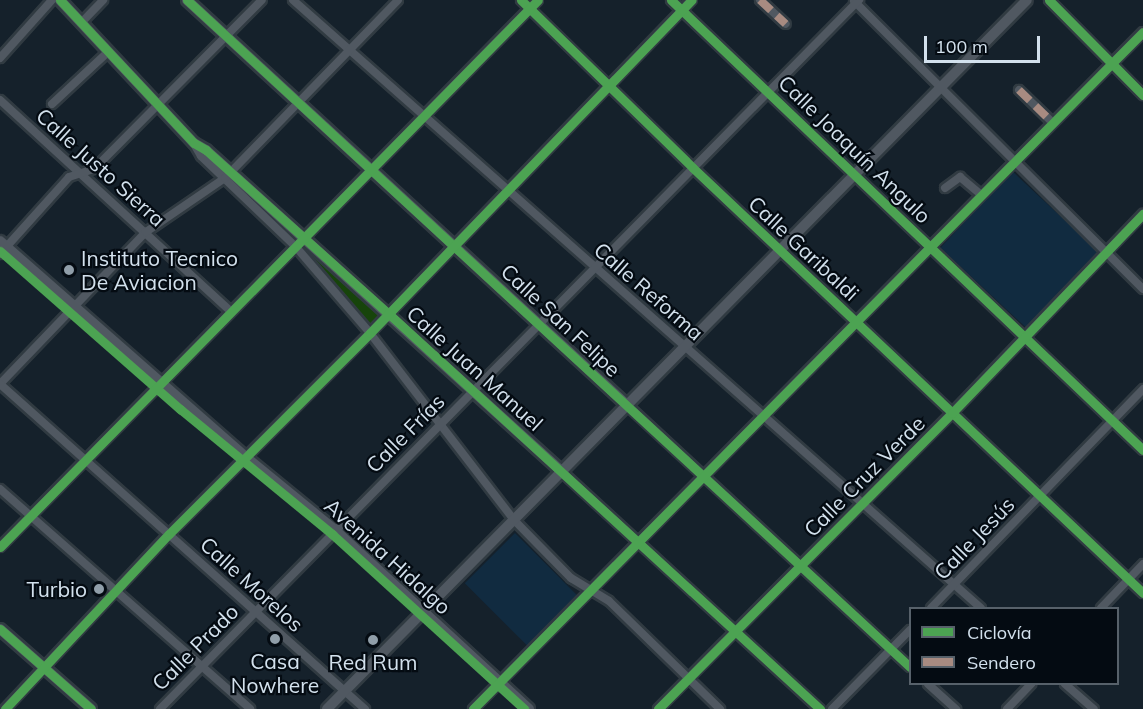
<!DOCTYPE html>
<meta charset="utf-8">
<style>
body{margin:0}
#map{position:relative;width:1143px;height:709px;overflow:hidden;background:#15212b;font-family:Mulish,sans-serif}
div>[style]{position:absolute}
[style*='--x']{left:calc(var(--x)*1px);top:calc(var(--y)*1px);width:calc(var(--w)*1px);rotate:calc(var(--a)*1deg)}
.built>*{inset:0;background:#112b40;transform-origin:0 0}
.green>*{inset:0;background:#17440b}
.roads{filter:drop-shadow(2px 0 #313b42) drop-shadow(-2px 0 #313b42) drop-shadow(0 2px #313b42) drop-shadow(0 -2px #313b42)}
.street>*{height:8px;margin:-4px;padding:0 4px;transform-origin:4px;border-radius:4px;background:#505861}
.secondary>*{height:10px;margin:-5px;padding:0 5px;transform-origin:5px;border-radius:5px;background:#505861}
.quiet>*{height:8px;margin-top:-4px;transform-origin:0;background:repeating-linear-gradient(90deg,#a88b81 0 15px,transparent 0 23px)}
.cycleway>*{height:9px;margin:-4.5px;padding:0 4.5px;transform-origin:4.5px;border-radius:4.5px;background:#4ca352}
.dots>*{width:16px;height:16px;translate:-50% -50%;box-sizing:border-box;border:3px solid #040b12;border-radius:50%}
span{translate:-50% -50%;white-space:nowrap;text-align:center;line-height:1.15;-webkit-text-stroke:4.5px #040b12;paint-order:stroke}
.street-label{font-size:21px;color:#d3e1ed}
.poi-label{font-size:21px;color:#d3e1ed}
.left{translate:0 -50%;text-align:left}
.right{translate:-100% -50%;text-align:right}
.legend{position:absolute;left:909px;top:607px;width:210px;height:78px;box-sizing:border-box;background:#040b12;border:2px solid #57616a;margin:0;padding:8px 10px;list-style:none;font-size:18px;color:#d3e1ed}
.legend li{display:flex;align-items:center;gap:12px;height:30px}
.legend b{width:30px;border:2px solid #57616a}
.scale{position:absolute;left:924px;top:36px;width:116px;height:27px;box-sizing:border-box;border:3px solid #d3e1ed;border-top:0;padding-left:8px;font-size:18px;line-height:21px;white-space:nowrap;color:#d3e1ed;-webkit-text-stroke:4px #040b12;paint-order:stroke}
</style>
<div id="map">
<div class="built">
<i style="left:1012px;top:171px;width:118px;height:105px;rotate:43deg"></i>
<i style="left:515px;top:533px;width:90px;height:71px;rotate:45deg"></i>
</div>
<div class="green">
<i style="clip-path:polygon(303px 245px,382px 317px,372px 328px,301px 248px)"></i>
</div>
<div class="roads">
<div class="street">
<i style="--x:293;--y:0;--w:918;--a:41.47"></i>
<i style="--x:521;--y:0;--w:240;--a:44.3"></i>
<i style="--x:693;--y:168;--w:619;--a:43.36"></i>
<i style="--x:671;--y:0;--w:652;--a:43.63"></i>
<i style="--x:760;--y:0;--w:35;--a:43"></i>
<i style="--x:1049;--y:0;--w:134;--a:45.3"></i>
<i style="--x:854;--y:1;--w:408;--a:44.9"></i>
<i style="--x:81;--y:23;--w:32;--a:-46"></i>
<i style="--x:0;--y:58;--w:78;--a:-48.1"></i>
<i style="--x:1019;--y:90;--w:46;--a:44.1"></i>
<i style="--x:0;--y:100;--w:312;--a:42.5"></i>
<i style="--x:52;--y:104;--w:76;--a:-42.9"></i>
<i style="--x:194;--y:144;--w:14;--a:60"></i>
<i style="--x:201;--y:156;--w:130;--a:43.8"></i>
<i style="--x:295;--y:246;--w:115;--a:49.2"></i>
<i style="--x:370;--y:333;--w:235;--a:52.4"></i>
<i style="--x:513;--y:519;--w:83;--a:45.5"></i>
<i style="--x:571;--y:578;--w:44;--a:31.2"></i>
<i style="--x:609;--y:601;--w:155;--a:44.2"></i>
<i style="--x:945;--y:188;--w:19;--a:-36"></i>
<i style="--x:960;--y:177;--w:26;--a:40"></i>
<i style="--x:0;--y:254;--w:103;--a:-48.1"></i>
<i style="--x:69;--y:177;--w:26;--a:-18"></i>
<i style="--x:94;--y:169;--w:238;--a:-45.2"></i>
<i style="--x:0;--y:384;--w:211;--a:-46.2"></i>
<i style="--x:146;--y:232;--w:96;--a:-34.4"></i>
<i style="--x:225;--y:178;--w:248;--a:-45.8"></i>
<i style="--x:0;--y:384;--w:489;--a:41.7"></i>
<i style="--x:628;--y:406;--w:384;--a:42.8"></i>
<i style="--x:562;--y:472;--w:350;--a:42.6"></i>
<i style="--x:0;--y:489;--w:333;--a:41.3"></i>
<i style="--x:0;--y:547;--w:767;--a:-45.48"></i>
<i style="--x:931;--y:608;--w:305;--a:-45.9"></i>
<i style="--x:1101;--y:608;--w:61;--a:-46.3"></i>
<i style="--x:928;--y:684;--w:38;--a:42"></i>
<i style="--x:1065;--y:684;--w:38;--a:41"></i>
<i style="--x:5;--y:709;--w:240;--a:-46.9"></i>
<i style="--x:169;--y:534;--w:284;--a:-45"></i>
<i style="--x:370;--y:333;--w:463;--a:-46"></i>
<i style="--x:160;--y:709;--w:996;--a:-45.41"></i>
<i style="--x:473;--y:709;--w:952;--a:-45.3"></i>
<i style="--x:658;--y:709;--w:417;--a:-45.2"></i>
<i style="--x:952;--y:413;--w:276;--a:-46.2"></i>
<i style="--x:832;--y:709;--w:111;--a:-45.4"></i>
<i style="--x:1007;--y:709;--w:35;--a:-46"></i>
</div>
<div class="secondary">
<i style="--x:60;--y:0;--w:196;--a:46.9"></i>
<i style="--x:194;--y:143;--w:14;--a:30"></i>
<i style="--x:206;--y:150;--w:480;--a:42.1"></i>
<i style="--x:187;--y:0;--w:599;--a:42.63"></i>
<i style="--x:0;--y:241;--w:329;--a:41.3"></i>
<i style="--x:247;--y:458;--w:114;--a:39.3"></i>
<i style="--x:335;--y:530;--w:264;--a:42.7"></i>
<i style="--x:0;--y:629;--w:121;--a:41.3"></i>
<i style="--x:327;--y:709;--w:996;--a:-45.37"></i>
</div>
</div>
<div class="quiet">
<i style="--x:760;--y:0;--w:35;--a:43"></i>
<i style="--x:1019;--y:90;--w:46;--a:44.1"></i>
</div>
<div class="cycleway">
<i style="--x:60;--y:0;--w:196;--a:46.9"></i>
<i style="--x:194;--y:143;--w:14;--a:30"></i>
<i style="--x:206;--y:150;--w:246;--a:41.9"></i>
<i style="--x:389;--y:314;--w:585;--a:42.5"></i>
<i style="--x:187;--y:0;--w:984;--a:42.69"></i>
<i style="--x:521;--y:0;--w:240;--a:44.3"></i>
<i style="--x:693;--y:168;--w:619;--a:43.36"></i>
<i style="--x:671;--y:0;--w:652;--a:43.63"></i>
<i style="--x:1049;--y:0;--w:134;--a:45.3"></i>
<i style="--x:0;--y:251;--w:240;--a:41.3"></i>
<i style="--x:180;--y:409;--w:197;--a:39.4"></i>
<i style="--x:332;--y:534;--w:260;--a:42.3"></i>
<i style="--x:0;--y:547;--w:767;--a:-45.48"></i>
<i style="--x:0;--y:629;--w:121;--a:41.3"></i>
<i style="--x:5;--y:709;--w:240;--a:-46.9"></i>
<i style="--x:169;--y:534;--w:284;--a:-45"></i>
<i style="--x:370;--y:333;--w:463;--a:-46"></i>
<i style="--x:473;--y:709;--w:952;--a:-45.3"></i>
<i style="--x:658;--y:709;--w:417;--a:-45.2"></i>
<i style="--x:952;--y:413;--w:276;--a:-46.2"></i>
</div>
<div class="dots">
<i style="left:69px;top:270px;background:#909ea9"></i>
<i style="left:99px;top:589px;background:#909ea9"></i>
<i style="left:275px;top:639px;background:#909ea9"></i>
<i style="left:373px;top:640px;background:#909ea9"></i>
</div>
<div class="street-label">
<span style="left:855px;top:149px;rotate:44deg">Calle Joaquín Angulo</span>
<span style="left:101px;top:167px;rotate:42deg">Calle Justo Sierra</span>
<span style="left:804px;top:248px;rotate:43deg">Calle Garibaldi</span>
<span style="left:649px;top:291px;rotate:41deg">Calle Reforma</span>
<span style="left:561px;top:320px;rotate:43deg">Calle San Felipe</span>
<span style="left:475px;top:368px;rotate:42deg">Calle Juan Manuel</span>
<span style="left:405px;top:433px;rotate:-45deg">Calle Frías</span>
<span style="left:864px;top:476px;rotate:-45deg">Calle Cruz Verde</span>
<span style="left:974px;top:538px;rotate:-46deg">Calle Jesús</span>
<span style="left:388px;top:556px;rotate:42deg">Avenida Hidalgo</span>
<span style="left:252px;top:584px;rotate:42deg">Calle Morelos</span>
<span style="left:195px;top:647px;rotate:-45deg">Calle Prado</span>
</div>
<div class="poi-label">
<span class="left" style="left:81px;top:270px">Instituto Tecnico<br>De Aviacion</span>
<span class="right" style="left:87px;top:589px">Turbio</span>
<span style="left:275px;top:673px">Casa<br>Nowhere</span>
<span style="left:373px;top:662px">Red Rum</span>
</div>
<ul class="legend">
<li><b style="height:8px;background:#4ca352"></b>Ciclovía</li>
<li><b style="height:8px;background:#a88b81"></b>Sendero</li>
</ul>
<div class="scale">100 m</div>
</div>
